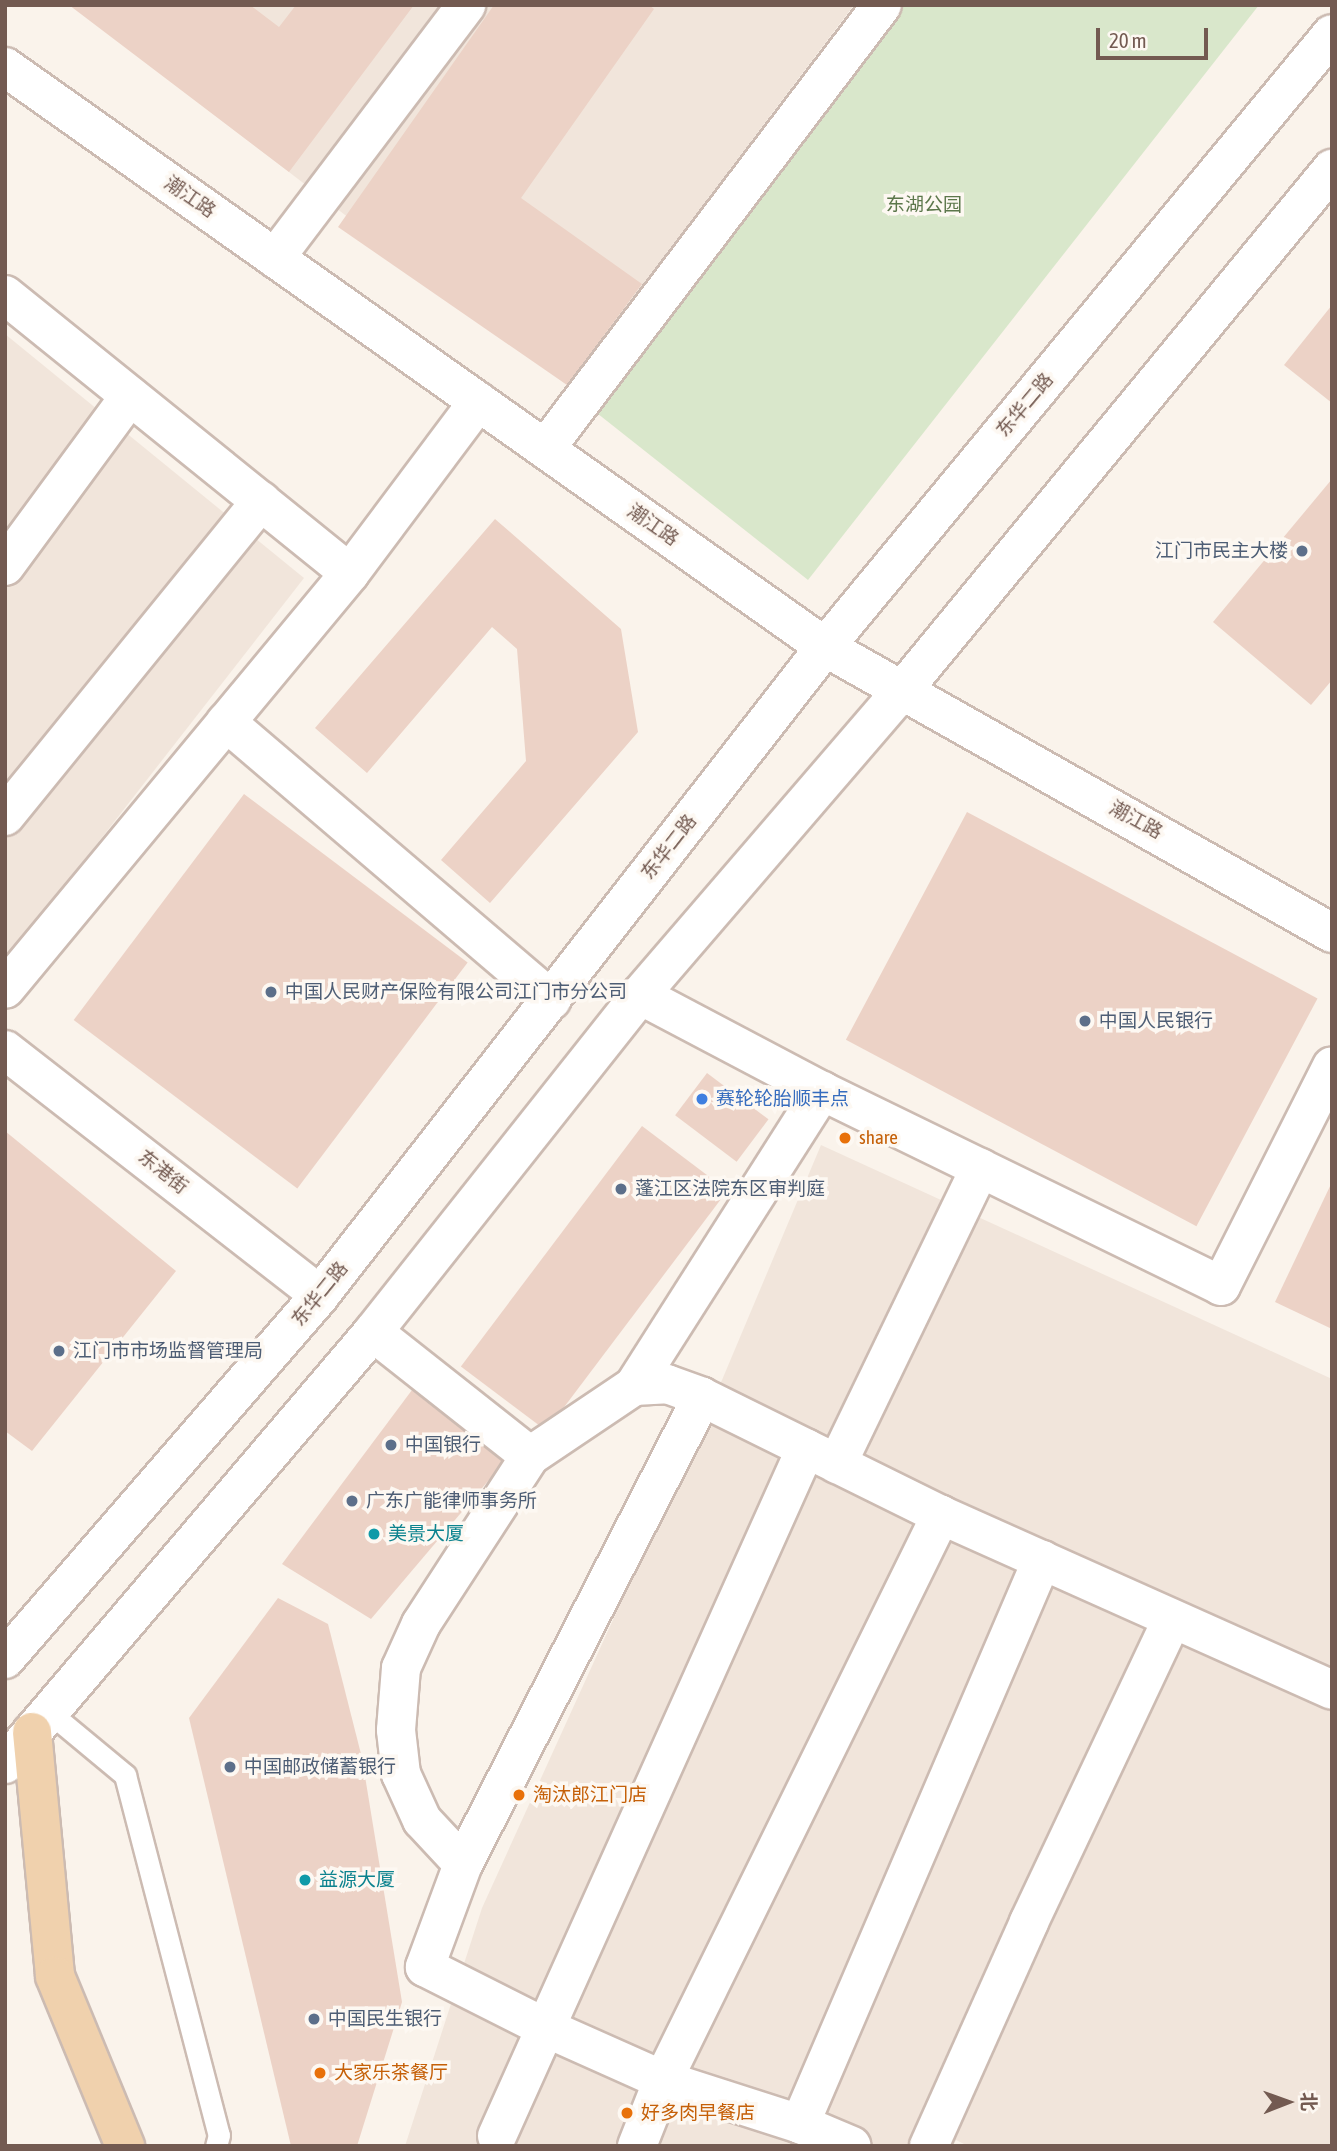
<!DOCTYPE html>
<meta charset="utf-8">
<style>
body{margin:0}
#map{position:relative;width:1337px;height:2151px;overflow:hidden;background:#faf3eb;font-family:"Asap Condensed","Noto Sans SC",sans-serif}
div>[style]{position:absolute}
[style*='--x']{left:calc(var(--x)*1px);top:calc(var(--y)*1px);width:calc(var(--w)*1px);rotate:calc(var(--a)*1deg)}
.residential>*{inset:0;background:#f1e5db}
.green>*{inset:0;background:#d9e7cb}
.building>*{inset:0;background:#ecd2c6;transform-origin:0 0}
.roads{filter:drop-shadow(2px 0 #ccbbb2) drop-shadow(-2px 0 #ccbbb2) drop-shadow(0 2px #ccbbb2) drop-shadow(0 -2px #ccbbb2)}
.lane>*{height:21px;margin:-10.5px;padding:0 10.5px;transform-origin:10.5px;border-radius:10.5px;background:#fff}
.street>*{height:38px;margin:-19px;padding:0 19px;transform-origin:19px;border-radius:19px;background:#fff}
.secondary>*{height:38px;margin:-19px;padding:0 19px;transform-origin:19px;border-radius:19px;background:#fff}
.primary>*{height:38px;margin:-19px;padding:0 19px;transform-origin:19px;border-radius:19px;background:#f0d1ad}
.dots>*{width:19px;height:19px;translate:-50% -50%;box-sizing:border-box;border:4px solid #fdf8f2;border-radius:50%}
span{translate:-50% -50%;white-space:nowrap;text-align:center;line-height:1.15;-webkit-text-stroke:7px #fdf8f2;paint-order:stroke}
.street-label{font-size:19px;color:#735a51}
.park-label{font-size:19px;color:#5c774b}
.service-label{font-size:19px;color:#4e5e75}
.right{translate:-100% -50%;text-align:right}
.left{translate:0 -50%;text-align:left}
.shop-label{font-size:19px;color:#366cbe}
.food-label{font-size:19px;color:#c56008}
.culture-label{font-size:19px;color:#0d838f}
.frame{position:absolute;inset:0;border:7px solid #735a51;pointer-events:none}
.north{position:absolute;left:1253px;top:2067px;width:70px;height:70px;-webkit-text-stroke:5px #fdf8f2;paint-order:stroke;rotate:89deg;font-size:19px;font-weight:700;line-height:28px;text-align:center;color:#735a51}
.north::after{content:'';display:block;margin:auto;width:24px;height:32px;background:#735a51;clip-path:polygon(50% 0,100% 100%,50% 72%,0 100%)}
.scale{position:absolute;left:1096px;top:28px;width:112px;height:32px;box-sizing:border-box;border:4px solid #735a51;border-top:0;padding-left:9px;font-size:21px;line-height:24px;white-space:nowrap;color:#735a51;-webkit-text-stroke:5px #fdf8f2;paint-order:stroke}
</style>
<div id="map">
<div class="residential">
<i style="clip-path:polygon(71px 5px,854px 5px,567px 385px)"></i>
<i style="clip-path:polygon(5px 334px,304px 578px,5px 962px)"></i>
<i style="clip-path:polygon(821px 1145px,1332px 1379px,1332px 2146px,968px 2146px,956px 2140px,953px 2146px,405px 2146px,482px 1908px,722px 1380px)"></i>
</div>
<div class="green">
<i style="clip-path:polygon(903px 5px,1259px 5px,808px 580px,588px 406px)"></i>
</div>
<div class="building">
<i style="clip-path:polygon(69px 5px,250px 5px,279px 27px,296px 5px,414px 5px,289px 172px)"></i>
<i style="clip-path:polygon(494px 5px,649px 5px,654px 9px,521px 198px,642px 284px,567px 385px,338px 227px)"></i>
<i style="clip-path:polygon(1332px 305px,1332px 403px,1284px 365px)"></i>
<i style="clip-path:polygon(1332px 479px,1332px 680px,1311px 705px,1213px 622px)"></i>
<i style="clip-path:polygon(495px 519px,621px 629px,638px 732px,490px 903px,441px 860px,526px 761px,517px 649px,492px 627px,367px 773px,315px 728px)"></i>
<i style="left:244px;top:794px;width:280px;height:283px;rotate:37deg"></i>
<i style="left:967px;top:812px;width:397px;height:258px;rotate:28deg"></i>
<i style="left:707px;top:1073px;width:77px;height:53px;rotate:37deg"></i>
<i style="left:642px;top:1126px;width:107px;height:301px;rotate:37deg"></i>
<i style="clip-path:polygon(5px 1131px,176px 1271px,32px 1451px,5px 1431px)"></i>
<i style="clip-path:polygon(1332px 1182px,1332px 1329px,1275px 1302px)"></i>
<i style="clip-path:polygon(412px 1390px,505px 1461px,371px 1619px,282px 1564px)"></i>
<i style="clip-path:polygon(278px 1598px,328px 1624px,362px 1758px,402px 2002px,357px 2146px,291px 2146px,189px 1718px)"></i>
</div>
<div class="roads">
<div class="lane">
<i style="--x:49;--y:1712;--w:99;--a:39.7"></i>
<i style="--x:125;--y:1775;--w:372;--a:75.4"></i>
<i style="--x:219;--y:2135;--w:11;--a:105"></i>
</div>
<div class="street">
<i style="--x:275;--y:258;--w:317;--a:-52.9"></i>
<i style="--x:5;--y:295;--w:443;--a:38.9"></i>
<i style="--x:350;--y:573;--w:540;--a:129.67"></i>
<i style="--x:545;--y:449;--w:557;--a:-52.8"></i>
<i style="--x:5;--y:566;--w:211;--a:-53.7"></i>
<i style="--x:350;--y:573;--w:214;--a:-53.2"></i>
<i style="--x:226;--y:722;--w:428;--a:40.5"></i>
<i style="--x:5;--y:816;--w:406;--a:-50.9"></i>
<i style="--x:640;--y:995;--w:206;--a:27.8"></i>
<i style="--x:822;--y:1091;--w:444;--a:26"></i>
<i style="--x:1221;--y:1286;--w:246;--a:-63.2"></i>
<i style="--x:5;--y:1050;--w:399;--a:37.9"></i>
<i style="--x:373;--y:1332;--w:200;--a:38.3"></i>
<i style="--x:634;--y:1386;--w:350;--a:-57.5"></i>
<i style="--x:702;--y:1397;--w:525;--a:117.1"></i>
<i style="--x:463;--y:1864;--w:110;--a:110.3"></i>
<i style="--x:425;--y:1967;--w:136;--a:26.8"></i>
<i style="--x:546;--y:2028;--w:128;--a:24"></i>
<i style="--x:663;--y:2080;--w:144;--a:17.8"></i>
<i style="--x:800;--y:2124;--w:614;--a:-66.78"></i>
<i style="--x:837;--y:1464;--w:329;--a:-64.2"></i>
<i style="--x:463;--y:1864;--w:60;--a:-133"></i>
<i style="--x:422;--y:1820;--w:51;--a:-114.5"></i>
<i style="--x:401;--y:1774;--w:44;--a:-96.5"></i>
<i style="--x:396;--y:1730;--w:62;--a:-85.4"></i>
<i style="--x:401;--y:1668;--w:48;--a:-65.6"></i>
<i style="--x:421;--y:1624;--w:200;--a:-57"></i>
<i style="--x:530;--y:1456;--w:125;--a:-33.9"></i>
<i style="--x:634;--y:1386;--w:33;--a:-3"></i>
<i style="--x:667;--y:1384;--w:37;--a:20"></i>
<i style="--x:702;--y:1397;--w:267;--a:26.3"></i>
<i style="--x:941;--y:1515;--w:428;--a:24.1"></i>
<i style="--x:800;--y:2124;--w:56;--a:22.9"></i>
<i style="--x:497;--y:2136;--w:754;--a:-65.81"></i>
<i style="--x:637;--y:2146;--w:71;--a:-68.5"></i>
<i style="--x:663;--y:2080;--w:630;--a:-63.8"></i>
<i style="--x:929;--y:2146;--w:245;--a:-65.9"></i>
<i style="--x:1029;--y:1922;--w:335;--a:-64.7"></i>
</div>
<div class="secondary">
<i style="--x:5;--y:67;--w:1004;--a:35.27"></i>
<i style="--x:825;--y:647;--w:582;--a:29.43"></i>
<i style="--x:5;--y:1659;--w:481;--a:-49.1"></i>
<i style="--x:320;--y:1295;--w:822;--a:-52.07"></i>
<i style="--x:825;--y:647;--w:795;--a:-50.41"></i>
<i style="--x:5;--y:1764;--w:567;--a:-49.57"></i>
<i style="--x:373;--y:1332;--w:430;--a:-51.6"></i>
<i style="--x:640;--y:995;--w:400;--a:-49.3"></i>
<i style="--x:901;--y:692;--w:678;--a:-50.51"></i>
</div>
<div class="primary">
<i style="--x:32;--y:1732;--w:245;--a:84.6"></i>
<i style="--x:55;--y:1976;--w:184;--a:67.6"></i>
</div>
</div>
<div class="dots">
<i style="left:1302px;top:551px;background:#5c6f8a"></i>
<i style="left:271px;top:992px;background:#5c6f8a"></i>
<i style="left:1085px;top:1021px;background:#5c6f8a"></i>
<i style="left:702px;top:1099px;background:#3f7fe0"></i>
<i style="left:845px;top:1138px;background:#e8710a"></i>
<i style="left:621px;top:1189px;background:#5c6f8a"></i>
<i style="left:59px;top:1351px;background:#5c6f8a"></i>
<i style="left:391px;top:1445px;background:#5c6f8a"></i>
<i style="left:352px;top:1501px;background:#5c6f8a"></i>
<i style="left:374px;top:1534px;background:#0f9aa8"></i>
<i style="left:230px;top:1767px;background:#5c6f8a"></i>
<i style="left:519px;top:1795px;background:#e8710a"></i>
<i style="left:305px;top:1880px;background:#0f9aa8"></i>
<i style="left:314px;top:2019px;background:#5c6f8a"></i>
<i style="left:320px;top:2073px;background:#e8710a"></i>
<i style="left:627px;top:2113px;background:#e8710a"></i>
</div>
<div class="street-label">
<span style="left:190px;top:197px;rotate:35deg">潮江路</span>
<span style="left:1025px;top:405px;rotate:-50deg">东华二路</span>
<span style="left:653px;top:525px;rotate:35deg">潮江路</span>
<span style="left:1136px;top:820px;rotate:29deg">潮江路</span>
<span style="left:669px;top:847px;rotate:-52deg">东华二路</span>
<span style="left:163px;top:1172px;rotate:38deg">东港街</span>
<span style="left:320px;top:1294px;rotate:-51deg">东华二路</span>
</div>
<div class="park-label">
<span style="left:924px;top:205px">东湖公园</span>
</div>
<div class="service-label">
<span class="right" style="left:1288px;top:551px">江门市民主大楼</span>
<span class="left" style="left:285px;top:992px">中国人民财产保险有限公司江门市分公司</span>
<span class="left" style="left:1099px;top:1021px">中国人民银行</span>
<span class="left" style="left:635px;top:1189px">蓬江区法院东区审判庭</span>
<span class="left" style="left:73px;top:1351px">江门市市场监督管理局</span>
<span class="left" style="left:405px;top:1445px">中国银行</span>
<span class="left" style="left:366px;top:1501px">广东广能律师事务所</span>
<span class="left" style="left:244px;top:1767px">中国邮政储蓄银行</span>
<span class="left" style="left:328px;top:2019px">中国民生银行</span>
</div>
<div class="shop-label">
<span class="left" style="left:716px;top:1099px">赛轮轮胎顺丰点</span>
</div>
<div class="food-label">
<span class="left" style="left:859px;top:1138px">share</span>
<span class="left" style="left:533px;top:1795px">淘汰郎江门店</span>
<span class="left" style="left:334px;top:2073px">大家乐茶餐厅</span>
<span class="left" style="left:641px;top:2113px">好多肉早餐店</span>
</div>
<div class="culture-label">
<span class="left" style="left:388px;top:1534px">美景大厦</span>
<span class="left" style="left:319px;top:1880px">益源大厦</span>
</div>
<div class="frame"></div>
<div class="north">北</div>
<div class="scale">20 m</div>
</div>
